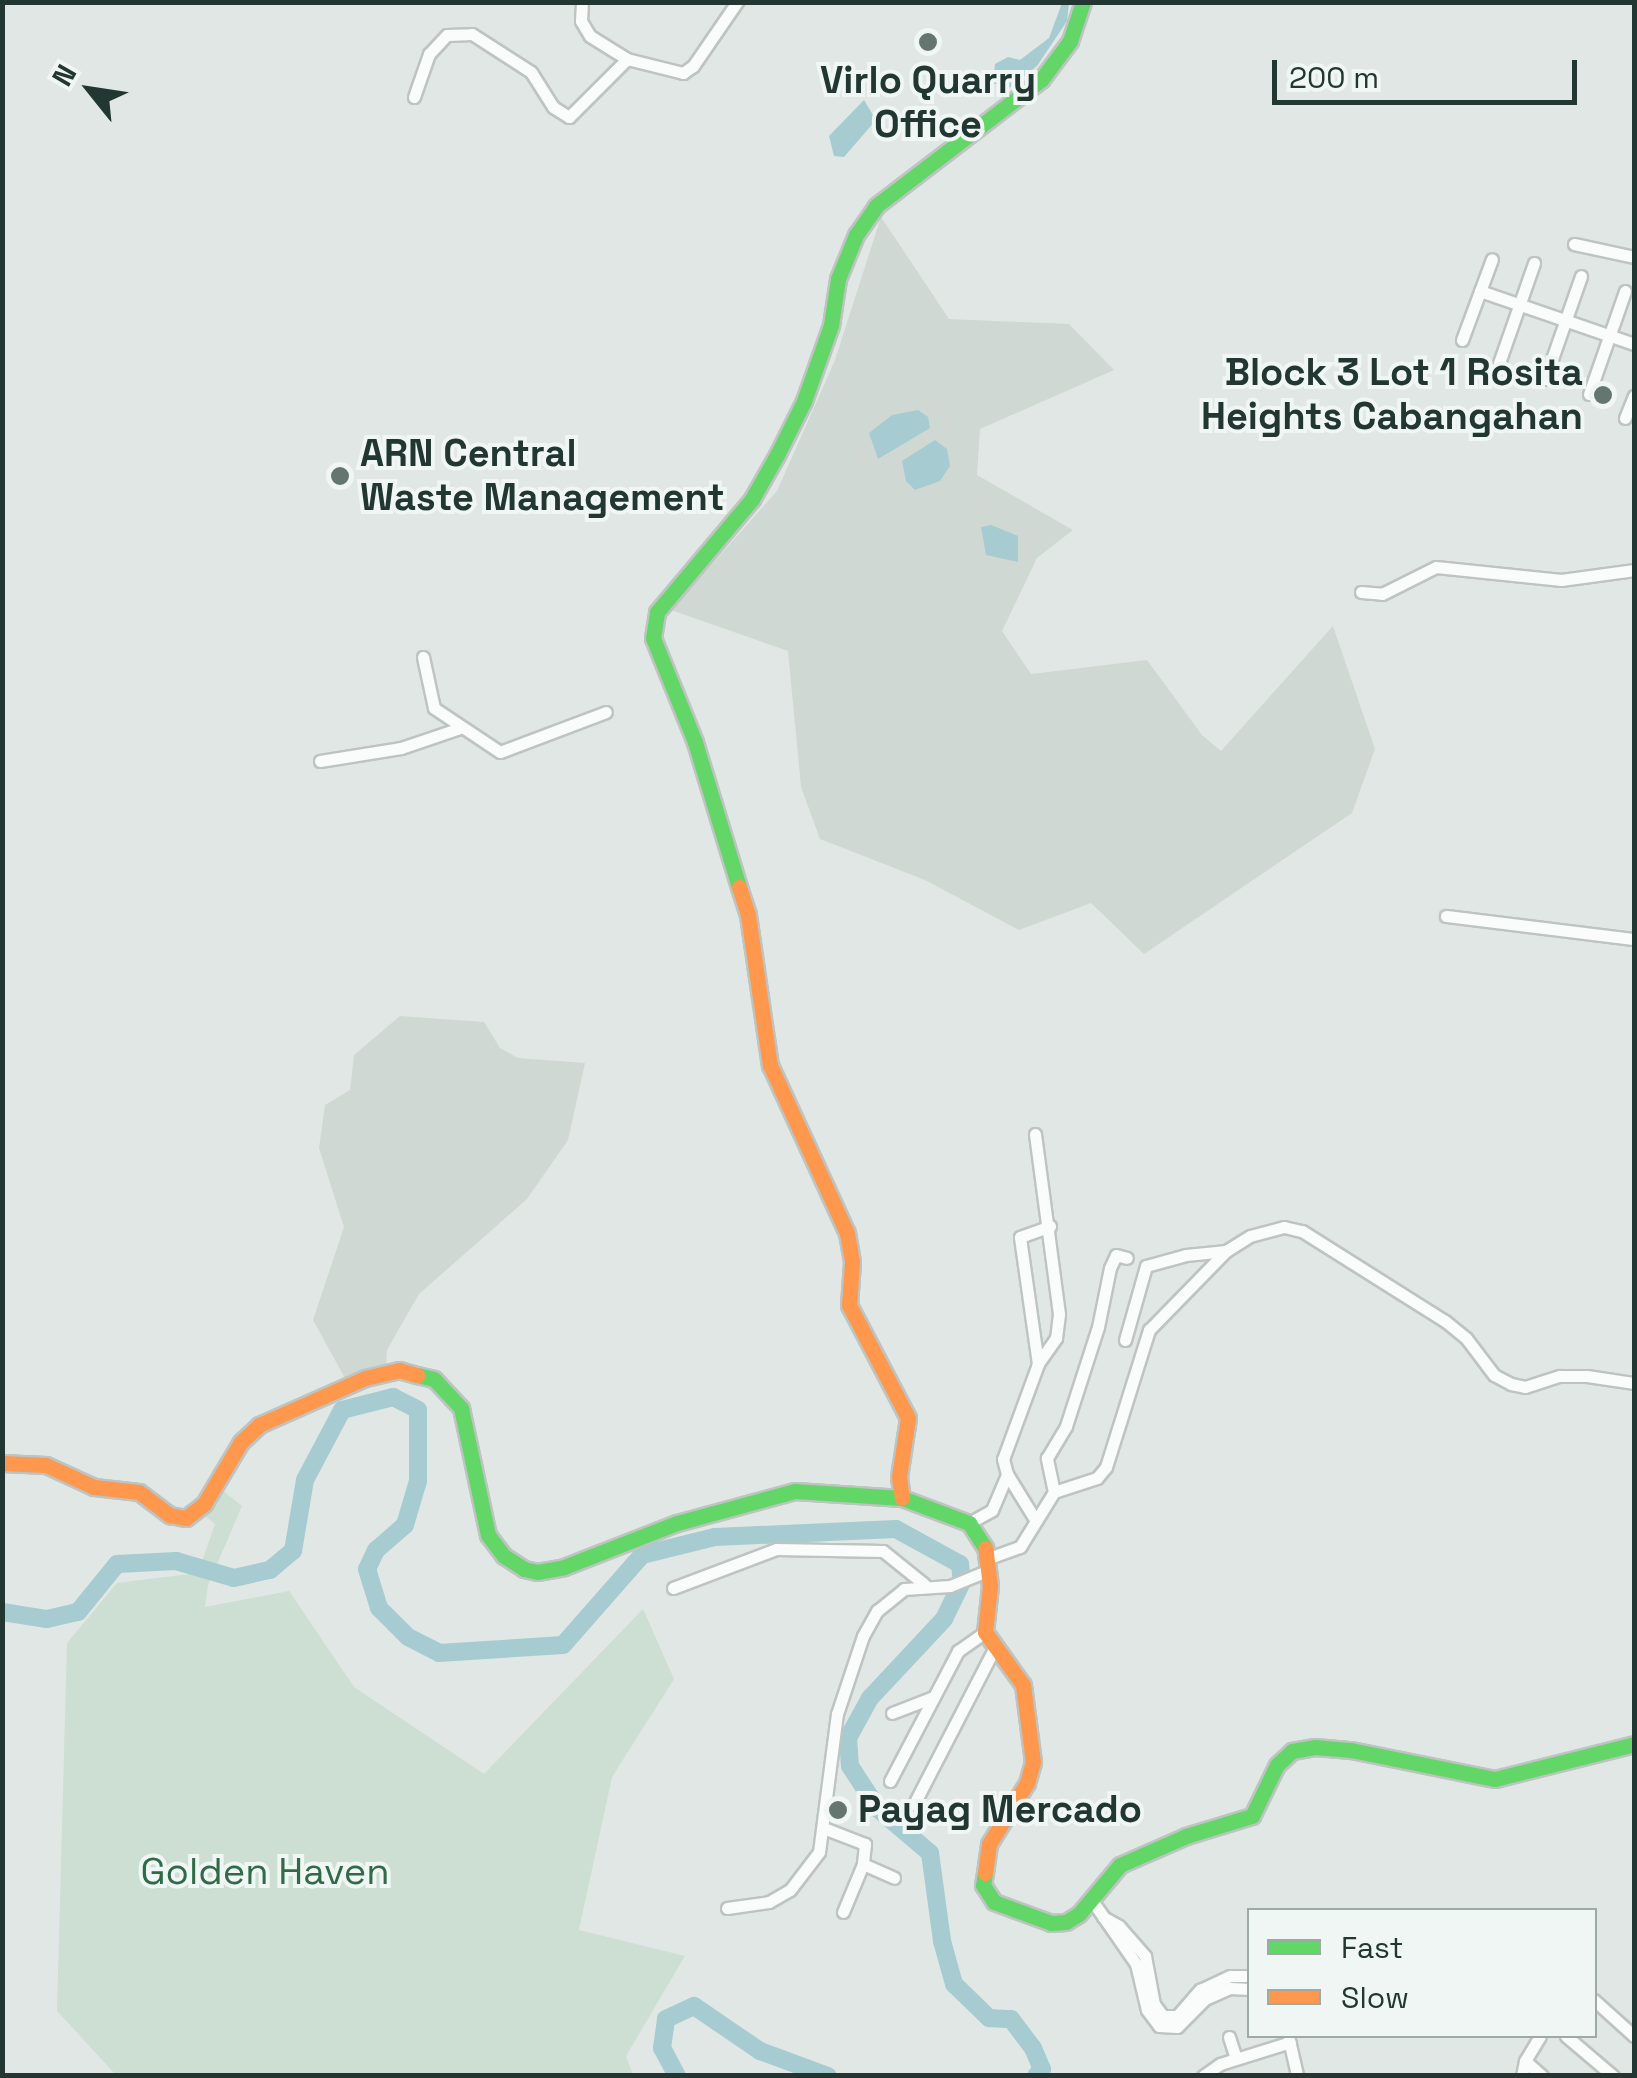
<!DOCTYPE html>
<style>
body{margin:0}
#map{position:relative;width:1637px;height:2078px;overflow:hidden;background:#e1e7e4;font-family:"Space Grotesk",sans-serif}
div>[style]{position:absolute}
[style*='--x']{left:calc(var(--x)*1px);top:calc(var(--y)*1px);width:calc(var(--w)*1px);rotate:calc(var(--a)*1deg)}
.built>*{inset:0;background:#d0d8d4}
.green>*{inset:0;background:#ccdfd2}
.water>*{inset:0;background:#a6cbd1}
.river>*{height:18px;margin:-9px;padding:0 9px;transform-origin:9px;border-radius:9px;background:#a6cbd1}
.roads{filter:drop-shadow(2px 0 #bec4c1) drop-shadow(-2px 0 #bec4c1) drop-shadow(0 2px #bec4c1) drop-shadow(0 -2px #bec4c1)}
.street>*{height:11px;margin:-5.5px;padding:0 5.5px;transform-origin:5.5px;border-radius:5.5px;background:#fafbfb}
.fast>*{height:15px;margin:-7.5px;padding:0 7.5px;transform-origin:7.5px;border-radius:7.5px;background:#63d668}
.slow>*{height:15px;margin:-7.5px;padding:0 7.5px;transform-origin:7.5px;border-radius:7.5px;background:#ff974d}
.dots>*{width:28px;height:28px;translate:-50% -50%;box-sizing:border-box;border:5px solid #eff6f3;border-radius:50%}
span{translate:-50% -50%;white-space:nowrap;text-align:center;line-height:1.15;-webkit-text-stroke:8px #eff6f3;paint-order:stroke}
.poi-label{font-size:38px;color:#223732;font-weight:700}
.right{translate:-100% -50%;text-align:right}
.left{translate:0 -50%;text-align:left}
.park-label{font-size:38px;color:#306a48}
.frame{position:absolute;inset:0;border:5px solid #223732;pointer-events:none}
.legend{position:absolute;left:1247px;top:1908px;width:350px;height:130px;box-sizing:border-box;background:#eff6f3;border:2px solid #9daaa6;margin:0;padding:12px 18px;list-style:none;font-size:30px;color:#223732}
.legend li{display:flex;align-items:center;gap:20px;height:50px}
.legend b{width:50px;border:2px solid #9daaa6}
.north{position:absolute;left:40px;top:40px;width:100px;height:100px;-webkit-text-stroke:8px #eff6f3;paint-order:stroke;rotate:300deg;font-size:28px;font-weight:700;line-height:40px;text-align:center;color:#223732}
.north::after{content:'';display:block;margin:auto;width:35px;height:45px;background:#223732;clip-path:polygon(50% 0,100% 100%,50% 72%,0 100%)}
.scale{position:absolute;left:1272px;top:60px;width:305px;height:45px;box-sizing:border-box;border:5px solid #223732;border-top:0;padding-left:12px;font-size:30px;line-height:35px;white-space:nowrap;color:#223732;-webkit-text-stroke:8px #eff6f3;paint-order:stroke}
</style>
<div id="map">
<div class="built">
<i style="clip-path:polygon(881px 217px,949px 319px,1069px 324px,1114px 370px,980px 429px,977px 475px,1073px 530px,1037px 558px,1002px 631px,1031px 674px,1147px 660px,1202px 735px,1221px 751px,1333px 626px,1375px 749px,1352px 813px,1144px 954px,1091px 903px,1019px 930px,925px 880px,820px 839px,801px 787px,788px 651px,671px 610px,777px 491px,835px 360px)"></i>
<i style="clip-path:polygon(400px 1016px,484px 1022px,500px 1048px,518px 1058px,585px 1063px,568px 1140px,527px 1199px,419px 1294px,387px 1350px,386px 1365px,346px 1380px,313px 1320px,344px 1227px,319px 1148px,325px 1105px,350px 1090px,354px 1055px)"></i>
</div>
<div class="green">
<i style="clip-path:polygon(216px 1485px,242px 1506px,208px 1585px,205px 1607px,289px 1591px,354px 1687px,484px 1774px,643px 1609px,674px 1679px,612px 1777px,579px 1930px,685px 1956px,626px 2056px,633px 2075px,116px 2075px,57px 2011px,67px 1643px,117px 1583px,198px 1573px,215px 1524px,195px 1508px)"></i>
</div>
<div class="water">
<i style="clip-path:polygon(1062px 3px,1069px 3px,1067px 21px,1037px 66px,1008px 89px,993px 83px,995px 64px,1008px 57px,1020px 60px,1049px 38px)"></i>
<i style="clip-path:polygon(864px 100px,876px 120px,844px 157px,834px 156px,829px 136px)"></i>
<i style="clip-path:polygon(918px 410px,928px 417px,930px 428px,878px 459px,869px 433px,892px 415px)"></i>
<i style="clip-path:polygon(935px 440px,947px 449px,950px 466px,940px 481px,915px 490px,906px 481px,902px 461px)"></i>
<i style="clip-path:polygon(991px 525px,1018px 536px,1018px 562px,986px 555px,981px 527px)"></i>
</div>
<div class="river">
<i style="--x:2;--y:1612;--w:46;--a:8.8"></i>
<i style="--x:47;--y:1619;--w:32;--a:-13"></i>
<i style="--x:78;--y:1612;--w:62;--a:-50.9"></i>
<i style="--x:117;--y:1564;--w:59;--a:-2.9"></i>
<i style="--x:176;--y:1561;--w:60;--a:16.3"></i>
<i style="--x:234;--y:1578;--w:37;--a:-13"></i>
<i style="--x:270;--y:1570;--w:30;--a:-40"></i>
<i style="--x:293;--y:1551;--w:72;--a:-80.4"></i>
<i style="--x:305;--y:1480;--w:79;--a:-62.1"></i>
<i style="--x:342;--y:1410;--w:53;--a:-14.3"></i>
<i style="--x:393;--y:1397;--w:28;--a:27"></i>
<i style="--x:418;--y:1410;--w:71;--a:90"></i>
<i style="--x:418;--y:1481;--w:46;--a:106.5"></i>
<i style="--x:405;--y:1525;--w:38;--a:139"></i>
<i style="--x:376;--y:1550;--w:21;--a:115"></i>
<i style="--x:367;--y:1569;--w:41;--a:72.9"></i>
<i style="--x:379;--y:1608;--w:41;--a:45"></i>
<i style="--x:408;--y:1637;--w:35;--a:27"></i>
<i style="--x:439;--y:1653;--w:124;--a:-3.7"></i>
<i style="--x:563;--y:1645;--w:120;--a:-48.7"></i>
<i style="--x:642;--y:1555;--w:75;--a:-13.9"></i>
<i style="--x:715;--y:1537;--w:181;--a:-2.5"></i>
<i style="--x:896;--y:1529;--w:73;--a:28.7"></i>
<i style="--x:960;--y:1564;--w:18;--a:84"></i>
<i style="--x:962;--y:1582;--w:41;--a:115.9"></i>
<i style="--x:944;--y:1619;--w:108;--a:133.1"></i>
<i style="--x:870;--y:1698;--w:46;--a:118.8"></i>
<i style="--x:848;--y:1738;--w:28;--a:86"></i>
<i style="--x:850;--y:1766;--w:51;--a:56.9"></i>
<i style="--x:878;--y:1809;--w:68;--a:40.2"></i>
<i style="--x:930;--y:1853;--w:89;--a:82.2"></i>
<i style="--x:942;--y:1941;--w:45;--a:74.4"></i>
<i style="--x:954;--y:1984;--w:49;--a:44.2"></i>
<i style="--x:989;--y:2018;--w:22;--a:3"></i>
<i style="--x:1011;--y:2019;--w:36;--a:53"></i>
<i style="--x:1033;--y:2048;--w:23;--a:67"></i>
<i style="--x:1042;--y:2069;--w:9;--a:131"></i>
<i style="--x:677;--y:2076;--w:32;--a:-118"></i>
<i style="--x:662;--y:2048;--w:29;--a:-82"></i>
<i style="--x:666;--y:2019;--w:31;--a:-25"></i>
<i style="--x:694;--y:2006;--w:80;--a:34.3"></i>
<i style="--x:760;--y:2051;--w:72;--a:20.2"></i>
</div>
<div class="roads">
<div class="street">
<i style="--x:582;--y:2;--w:19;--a:93"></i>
<i style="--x:581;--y:21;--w:17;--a:59"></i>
<i style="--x:590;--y:36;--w:44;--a:31.9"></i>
<i style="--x:414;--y:97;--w:46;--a:-70.8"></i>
<i style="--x:429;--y:54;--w:26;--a:-47"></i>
<i style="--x:447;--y:35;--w:25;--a:-2"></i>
<i style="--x:472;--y:34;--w:70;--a:32.8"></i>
<i style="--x:531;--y:72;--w:41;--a:57.8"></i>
<i style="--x:553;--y:107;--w:19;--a:32"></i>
<i style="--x:569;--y:117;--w:82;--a:-45"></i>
<i style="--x:627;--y:59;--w:58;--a:14"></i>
<i style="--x:683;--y:73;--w:12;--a:-35"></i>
<i style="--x:693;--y:66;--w:78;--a:-55.5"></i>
<i style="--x:1574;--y:244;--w:61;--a:12.2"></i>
<i style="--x:1480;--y:291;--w:163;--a:19"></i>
<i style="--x:1462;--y:340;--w:86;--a:-69.7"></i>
<i style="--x:1499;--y:363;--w:106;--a:-70.7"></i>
<i style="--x:1545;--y:379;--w:109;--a:-70.7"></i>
<i style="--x:1589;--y:394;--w:109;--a:-70.7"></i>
<i style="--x:1625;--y:418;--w:24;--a:-68"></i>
<i style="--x:1361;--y:592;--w:21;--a:5"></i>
<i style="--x:1382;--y:594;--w:60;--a:-26.6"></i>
<i style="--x:1436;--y:567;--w:126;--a:5.9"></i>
<i style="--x:1561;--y:580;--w:74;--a:-7.8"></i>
<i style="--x:423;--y:657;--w:52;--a:77.8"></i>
<i style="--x:434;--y:708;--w:79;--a:33.7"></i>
<i style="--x:500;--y:752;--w:113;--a:-20.7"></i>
<i style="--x:320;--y:761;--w:82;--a:-9.1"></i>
<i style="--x:401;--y:748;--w:62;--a:-18.7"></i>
<i style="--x:1446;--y:916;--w:189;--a:7"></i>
<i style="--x:1035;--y:1134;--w:182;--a:82.4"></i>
<i style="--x:1059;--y:1314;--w:24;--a:97"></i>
<i style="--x:1056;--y:1338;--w:32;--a:125"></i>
<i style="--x:1038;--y:1364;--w:101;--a:110.2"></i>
<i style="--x:1003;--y:1459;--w:16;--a:75"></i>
<i style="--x:1007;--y:1474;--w:55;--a:58.3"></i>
<i style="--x:1125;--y:1340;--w:77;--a:-74.2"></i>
<i style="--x:1146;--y:1266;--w:41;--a:-15.4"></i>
<i style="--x:1186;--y:1255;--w:40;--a:-5.7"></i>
<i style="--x:1038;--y:1364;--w:128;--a:-98.1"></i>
<i style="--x:1020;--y:1237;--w:32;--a:-20"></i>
<i style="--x:1054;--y:1492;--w:35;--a:-102"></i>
<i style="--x:1047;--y:1458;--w:37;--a:-59"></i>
<i style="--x:1066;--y:1426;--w:104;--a:-72.1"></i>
<i style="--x:1098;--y:1327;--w:60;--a:-78.5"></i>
<i style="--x:1110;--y:1268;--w:14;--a:-65"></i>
<i style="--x:1116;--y:1255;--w:11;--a:15"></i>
<i style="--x:969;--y:1523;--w:26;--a:-29"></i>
<i style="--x:992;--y:1510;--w:39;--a:-67"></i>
<i style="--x:989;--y:1558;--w:33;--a:-20"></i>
<i style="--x:1020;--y:1547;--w:65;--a:-58.3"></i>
<i style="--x:1054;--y:1492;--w:45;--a:-18"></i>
<i style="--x:1097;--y:1478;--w:14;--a:-51"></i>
<i style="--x:1106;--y:1467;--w:144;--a:-72.6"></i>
<i style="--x:1149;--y:1330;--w:110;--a:-45.7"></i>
<i style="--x:1226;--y:1251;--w:28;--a:-32"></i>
<i style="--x:1250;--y:1236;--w:35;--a:-15"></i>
<i style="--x:1284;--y:1227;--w:18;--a:13"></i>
<i style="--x:1302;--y:1231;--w:169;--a:32.2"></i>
<i style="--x:1445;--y:1321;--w:27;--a:39"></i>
<i style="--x:1466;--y:1338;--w:46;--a:52.9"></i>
<i style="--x:1494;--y:1375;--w:19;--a:28"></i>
<i style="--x:1511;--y:1384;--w:14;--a:12"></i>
<i style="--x:1525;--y:1387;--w:36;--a:-18"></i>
<i style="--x:1559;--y:1376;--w:28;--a:0"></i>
<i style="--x:1587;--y:1376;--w:48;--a:8.5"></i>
<i style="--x:673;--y:1588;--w:110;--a:-20.7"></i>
<i style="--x:776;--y:1549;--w:107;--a:1.1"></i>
<i style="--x:883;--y:1551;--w:53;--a:38.8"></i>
<i style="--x:892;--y:1713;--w:44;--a:-21.3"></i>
<i style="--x:890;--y:1781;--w:147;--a:-62.4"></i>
<i style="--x:958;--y:1651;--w:33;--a:-35"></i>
<i style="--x:914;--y:1804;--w:174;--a:-62.7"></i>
<i style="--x:826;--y:1829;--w:42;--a:21"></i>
<i style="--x:865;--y:1844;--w:20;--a:96"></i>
<i style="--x:863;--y:1864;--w:52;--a:112.6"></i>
<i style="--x:863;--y:1864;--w:34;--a:24"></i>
<i style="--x:1091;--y:1899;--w:79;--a:55.3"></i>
<i style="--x:1136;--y:1964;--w:47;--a:76.6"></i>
<i style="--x:1147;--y:2010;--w:20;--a:53"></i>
<i style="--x:1159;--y:2026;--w:18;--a:3"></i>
<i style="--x:1177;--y:2027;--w:40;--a:-45"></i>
<i style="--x:1205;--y:1999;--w:27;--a:-24"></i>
<i style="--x:1230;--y:1988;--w:20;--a:3"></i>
<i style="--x:727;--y:1908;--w:42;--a:-8.1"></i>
<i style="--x:769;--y:1902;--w:24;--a:-30"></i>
<i style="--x:790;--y:1890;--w:48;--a:-52.7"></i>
<i style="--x:819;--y:1852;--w:139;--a:-82.6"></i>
<i style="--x:837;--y:1714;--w:82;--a:-71.6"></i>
<i style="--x:863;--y:1636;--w:29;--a:-61"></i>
<i style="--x:877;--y:1611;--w:35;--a:-39"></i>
<i style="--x:904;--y:1589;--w:46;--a:-3.7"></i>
<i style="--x:950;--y:1586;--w:42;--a:-22.3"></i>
<i style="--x:1103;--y:1917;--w:18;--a:29"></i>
<i style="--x:1119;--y:1926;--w:40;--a:49"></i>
<i style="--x:1145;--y:1956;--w:49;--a:79.4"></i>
<i style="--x:1154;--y:2004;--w:15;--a:53"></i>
<i style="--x:1163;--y:2016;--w:14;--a:0"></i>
<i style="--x:1177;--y:2016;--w:35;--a:-49"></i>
<i style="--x:1200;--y:1990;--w:33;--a:-25"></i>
<i style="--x:1230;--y:1976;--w:20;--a:0"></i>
<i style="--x:1594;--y:2000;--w:54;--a:42"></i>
<i style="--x:1566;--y:2036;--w:62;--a:40.4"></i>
<i style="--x:1229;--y:2037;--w:22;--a:72"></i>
<i style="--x:1289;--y:2040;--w:37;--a:77"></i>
<i style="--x:1525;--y:2061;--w:23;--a:41"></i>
<i style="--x:1203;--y:2076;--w:21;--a:-35"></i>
<i style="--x:1220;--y:2064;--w:73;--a:-17.4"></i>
<i style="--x:1522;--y:2076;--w:15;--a:-79"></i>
<i style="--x:1525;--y:2061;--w:29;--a:-59"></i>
</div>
<div class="fast">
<i style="--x:739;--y:887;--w:152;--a:-106.9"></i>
<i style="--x:695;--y:742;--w:112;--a:-112"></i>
<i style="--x:653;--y:638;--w:26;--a:-81"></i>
<i style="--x:657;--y:612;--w:148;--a:-49.9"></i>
<i style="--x:752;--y:499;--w:51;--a:-60.4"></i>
<i style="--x:777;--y:455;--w:60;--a:-63.4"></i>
<i style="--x:804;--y:401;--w:81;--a:-70.4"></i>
<i style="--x:831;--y:325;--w:47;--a:-81.3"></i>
<i style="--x:838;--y:279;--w:48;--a:-67.8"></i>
<i style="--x:856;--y:235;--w:35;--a:-55"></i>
<i style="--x:876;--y:206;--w:208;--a:-37.4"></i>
<i style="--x:1041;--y:80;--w:49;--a:-53.4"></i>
<i style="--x:1070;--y:41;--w:41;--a:-71.6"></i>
<i style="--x:417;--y:1375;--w:17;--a:13"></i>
<i style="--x:434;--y:1379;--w:40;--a:47"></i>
<i style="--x:461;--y:1408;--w:130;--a:78"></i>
<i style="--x:488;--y:1535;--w:26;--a:53"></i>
<i style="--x:504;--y:1556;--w:24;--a:33"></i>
<i style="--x:524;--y:1569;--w:13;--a:13"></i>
<i style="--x:537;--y:1572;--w:27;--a:-10"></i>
<i style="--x:564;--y:1567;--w:121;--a:-21.3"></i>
<i style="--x:677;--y:1523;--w:122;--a:-15.2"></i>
<i style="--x:795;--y:1491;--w:107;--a:3.7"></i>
<i style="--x:902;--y:1498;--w:72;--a:20.5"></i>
<i style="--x:969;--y:1523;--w:30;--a:57"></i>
<i style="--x:985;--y:1873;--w:12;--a:99"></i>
<i style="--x:983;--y:1885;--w:20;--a:57"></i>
<i style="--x:994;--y:1902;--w:61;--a:20.2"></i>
<i style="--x:1051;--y:1923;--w:15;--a:-4"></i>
<i style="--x:1066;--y:1922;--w:15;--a:-32"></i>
<i style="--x:1079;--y:1914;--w:64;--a:-50.1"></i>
<i style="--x:1120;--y:1865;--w:72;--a:-23.7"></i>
<i style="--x:1186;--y:1836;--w:69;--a:-16.9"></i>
<i style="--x:1252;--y:1816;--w:57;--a:-63.9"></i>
<i style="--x:1277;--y:1765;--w:21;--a:-43"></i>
<i style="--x:1292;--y:1751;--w:23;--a:-10"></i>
<i style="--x:1315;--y:1747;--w:36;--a:5"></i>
<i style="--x:1351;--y:1750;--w:147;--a:11.4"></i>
<i style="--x:1495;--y:1779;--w:143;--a:-14.1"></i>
</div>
<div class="slow">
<i style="--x:739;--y:887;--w:29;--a:72"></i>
<i style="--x:748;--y:915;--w:152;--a:81.7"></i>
<i style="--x:770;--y:1065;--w:185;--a:65.4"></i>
<i style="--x:847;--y:1233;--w:29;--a:80"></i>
<i style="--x:852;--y:1262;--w:43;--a:94"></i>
<i style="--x:849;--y:1305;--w:127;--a:62.4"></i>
<i style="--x:908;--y:1418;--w:60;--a:98.7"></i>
<i style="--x:899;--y:1477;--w:21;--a:82"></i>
<i style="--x:2;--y:1463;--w:44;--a:2.6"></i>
<i style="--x:46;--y:1465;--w:53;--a:24.6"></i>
<i style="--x:94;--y:1487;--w:45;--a:6.3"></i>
<i style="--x:139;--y:1492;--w:39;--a:37"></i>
<i style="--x:170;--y:1515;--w:16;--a:11"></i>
<i style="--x:186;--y:1518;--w:23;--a:-38"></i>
<i style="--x:204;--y:1504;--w:72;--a:-59.2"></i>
<i style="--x:241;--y:1442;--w:25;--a:-43"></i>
<i style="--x:259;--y:1425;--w:116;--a:-23.9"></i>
<i style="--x:365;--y:1378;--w:35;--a:-13"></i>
<i style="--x:399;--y:1370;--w:19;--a:16"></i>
<i style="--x:985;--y:1873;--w:29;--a:-82"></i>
<i style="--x:989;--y:1844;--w:72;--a:-58.1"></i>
<i style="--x:1027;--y:1783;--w:22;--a:-74"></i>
<i style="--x:1033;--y:1762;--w:78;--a:-97.4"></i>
<i style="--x:1023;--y:1685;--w:65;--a:-125.6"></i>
<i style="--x:985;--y:1632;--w:46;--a:-83.8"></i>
<i style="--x:990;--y:1586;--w:38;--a:-97"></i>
</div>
</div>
<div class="dots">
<i style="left:928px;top:42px;background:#657570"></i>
<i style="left:1603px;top:395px;background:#657570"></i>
<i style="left:340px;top:476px;background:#657570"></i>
<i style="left:838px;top:1810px;background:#657570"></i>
</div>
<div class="poi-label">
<span style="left:928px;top:103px">Virlo Quarry<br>Office</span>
<span class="right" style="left:1583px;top:395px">Block 3 Lot 1 Rosita<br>Heights Cabangahan</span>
<span class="left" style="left:360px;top:476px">ARN Central<br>Waste Management</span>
<span class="left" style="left:858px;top:1810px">Payag Mercado</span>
</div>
<div class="park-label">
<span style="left:265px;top:1872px">Golden Haven</span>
</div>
<div class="frame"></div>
<ul class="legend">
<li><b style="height:12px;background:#63d668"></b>Fast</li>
<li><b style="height:12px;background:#ff974d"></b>Slow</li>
</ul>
<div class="north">N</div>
<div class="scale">200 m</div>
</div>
